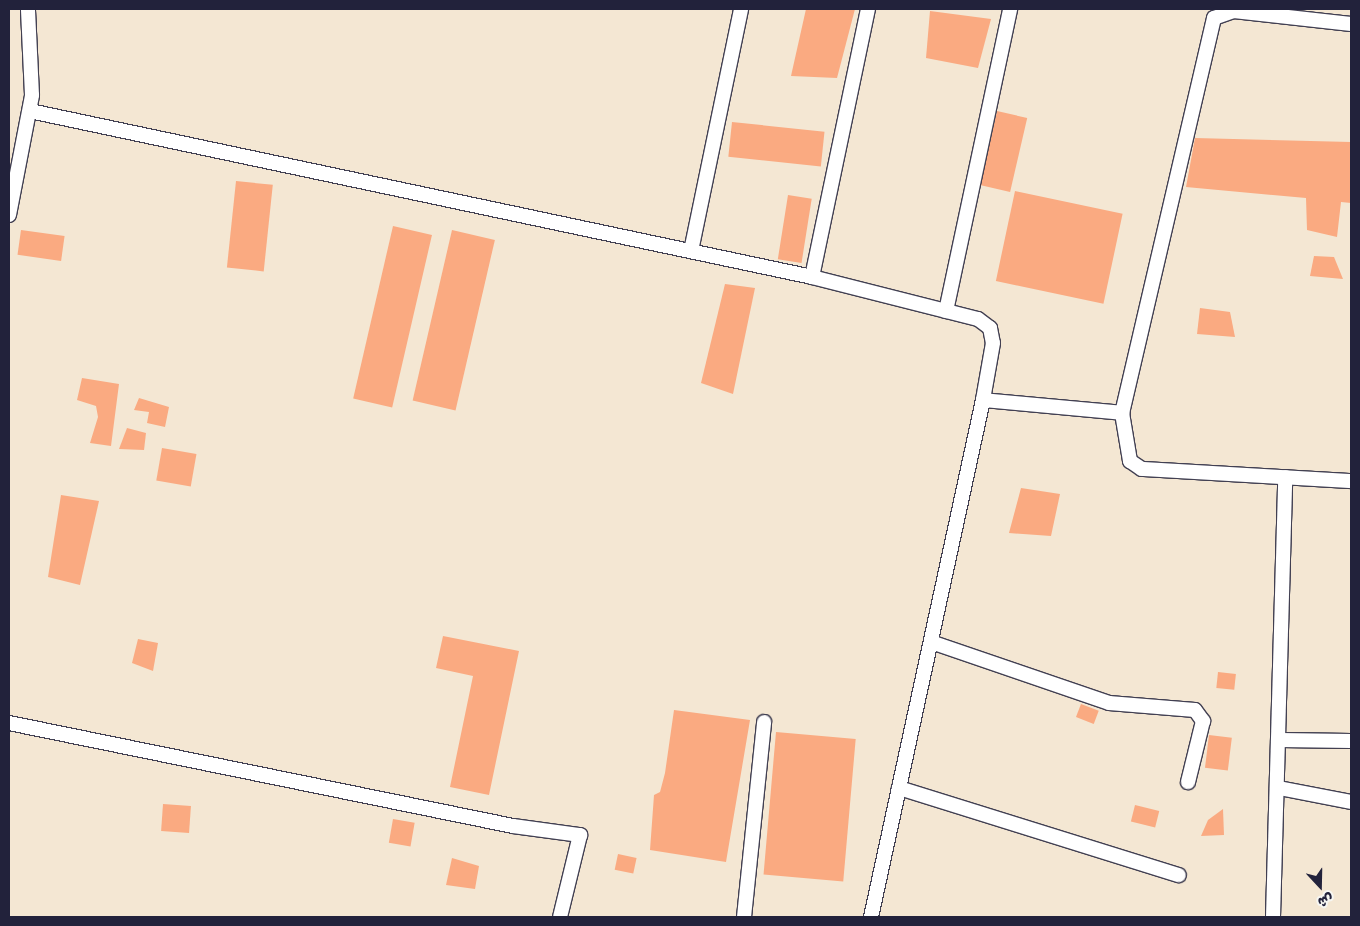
<!DOCTYPE html>
<meta charset="utf-8">
<style>
body{margin:0}
#map{position:relative;width:1360px;height:926px;overflow:hidden;background:#f4e7d3;font-family:"Architects Daughter","Playpen Sans Arabic",sans-serif}
div>[style]{position:absolute}
[style*='--x']{left:calc(var(--x)*1px);top:calc(var(--y)*1px);width:calc(var(--w)*1px);rotate:calc(var(--a)*1deg)}
.building>*{inset:0;background:#faaa81;transform-origin:0 0}
.roads{filter:drop-shadow(1px 0 #424052) drop-shadow(-1px 0 #424052) drop-shadow(0 1px #424052) drop-shadow(0 -1px #424052)}
.minor>*{height:14px;margin:-7px;padding:0 7px;transform-origin:7px;border-radius:7px;background:#fff}
span{translate:-50% -50%;white-space:nowrap;text-align:center;line-height:1.15;-webkit-text-stroke:5px #f6f6f2;paint-order:stroke}
.frame{position:absolute;inset:0;border:10px solid #22223b;pointer-events:none}
.north{position:absolute;left:1295px;top:861px;width:50px;height:50px;-webkit-text-stroke:4px #f6f6f2;paint-order:stroke;rotate:159deg;font-size:14px;font-weight:700;line-height:20px;text-align:center;color:#22223b}
.north::after{content:'';display:block;margin:auto;width:18px;height:22px;background:#22223b;clip-path:polygon(50% 0,100% 100%,50% 72%,0 100%)}
</style>
<div id="map">
<div class="building">
<i style="clip-path:polygon(806px 9px,855px 9px,837px 78px,791px 76px)"></i>
<i style="clip-path:polygon(930px 11px,991px 19px,978px 68px,926px 58px)"></i>
<i style="left:997px;top:111px;width:31px;height:76px;rotate:13deg"></i>
<i style="left:732px;top:122px;width:93px;height:35px;rotate:6deg"></i>
<i style="clip-path:polygon(1195px 138px,1351px 142px,1351px 203px,1341px 202px,1337px 237px,1307px 230px,1306px 198px,1186px 187px)"></i>
<i style="left:236px;top:181px;width:37px;height:87px;rotate:6deg"></i>
<i style="left:1015px;top:191px;width:110px;height:92px;rotate:12deg"></i>
<i style="left:788px;top:195px;width:24px;height:65px;rotate:9deg"></i>
<i style="left:393px;top:226px;width:40px;height:177px;rotate:13deg"></i>
<i style="left:21px;top:230px;width:44px;height:25px;rotate:8deg"></i>
<i style="left:452px;top:230px;width:44px;height:175px;rotate:13deg"></i>
<i style="clip-path:polygon(1314px 256px,1334px 257px,1343px 279px,1310px 276px)"></i>
<i style="clip-path:polygon(725px 284px,755px 288px,733px 394px,701px 383px)"></i>
<i style="clip-path:polygon(1200px 308px,1230px 312px,1235px 337px,1197px 334px)"></i>
<i style="clip-path:polygon(82px 378px,119px 384px,111px 446px,90px 443px,98px 417px,96px 406px,77px 400px)"></i>
<i style="clip-path:polygon(139px 398px,169px 407px,165px 427px,147px 423px,149px 412px,134px 410px)"></i>
<i style="clip-path:polygon(127px 428px,146px 433px,144px 450px,119px 449px)"></i>
<i style="left:162px;top:448px;width:35px;height:33px;rotate:10deg"></i>
<i style="clip-path:polygon(1021px 488px,1060px 494px,1051px 536px,1009px 533px)"></i>
<i style="clip-path:polygon(61px 495px,99px 501px,80px 585px,48px 577px)"></i>
<i style="clip-path:polygon(443px 636px,519px 651px,489px 795px,450px 787px,473px 676px,436px 668px)"></i>
<i style="clip-path:polygon(138px 639px,158px 643px,153px 671px,132px 663px)"></i>
<i style="left:1218px;top:672px;width:18px;height:16px;rotate:6deg"></i>
<i style="left:1081px;top:704px;width:19px;height:14px;rotate:21deg"></i>
<i style="clip-path:polygon(674px 710px,750px 720px,726px 862px,650px 850px,654px 795px,660px 792px,665px 773px)"></i>
<i style="left:776px;top:732px;width:80px;height:143px;rotate:5deg"></i>
<i style="left:1209px;top:735px;width:23px;height:33px;rotate:7deg"></i>
<i style="left:163px;top:804px;width:28px;height:27px;rotate:4deg"></i>
<i style="left:1135px;top:805px;width:25px;height:17px;rotate:14deg"></i>
<i style="clip-path:polygon(1223px 809px,1224px 835px,1201px 836px,1208px 820px)"></i>
<i style="left:393px;top:819px;width:22px;height:24px;rotate:10deg"></i>
<i style="left:618px;top:854px;width:19px;height:16px;rotate:12deg"></i>
<i style="clip-path:polygon(452px 858px,479px 866px,475px 889px,446px 885px)"></i>
</div>
<div class="roads">
<div class="minor">
<i style="--x:1351;--y:24;--w:118;--a:-173.7"></i>
<i style="--x:1234;--y:11;--w:21;--a:161"></i>
<i style="--x:1214;--y:18;--w:406;--a:103.1"></i>
<i style="--x:1122;--y:413;--w:49;--a:80.5"></i>
<i style="--x:1130;--y:461;--w:14;--a:34"></i>
<i style="--x:1142;--y:469;--w:209;--a:3.3"></i>
<i style="--x:30;--y:111;--w:799;--a:11.98"></i>
<i style="--x:812;--y:277;--w:171;--a:14.2"></i>
<i style="--x:978;--y:319;--w:15;--a:37"></i>
<i style="--x:990;--y:328;--w:15;--a:79"></i>
<i style="--x:993;--y:343;--w:58;--a:100"></i>
<i style="--x:983;--y:400;--w:529;--a:102.22"></i>
<i style="--x:9;--y:215;--w:122;--a:-79.1"></i>
<i style="--x:32;--y:95;--w:86;--a:-92.7"></i>
<i style="--x:691;--y:251;--w:247;--a:-78.3"></i>
<i style="--x:812;--y:277;--w:274;--a:-78.2"></i>
<i style="--x:946;--y:311;--w:309;--a:-78"></i>
<i style="--x:983;--y:400;--w:140;--a:5.3"></i>
<i style="--x:931;--y:642;--w:188;--a:18.9"></i>
<i style="--x:1109;--y:703;--w:86;--a:4.7"></i>
<i style="--x:1195;--y:710;--w:14;--a:54"></i>
<i style="--x:1203;--y:721;--w:63;--a:103.8"></i>
<i style="--x:9;--y:723;--w:514;--a:11.55"></i>
<i style="--x:513;--y:826;--w:68;--a:7.7"></i>
<i style="--x:580;--y:835;--w:84;--a:103.7"></i>
<i style="--x:1280;--y:740;--w:71;--a:0.8"></i>
<i style="--x:899;--y:788;--w:293;--a:17.3"></i>
<i style="--x:1279;--y:788;--w:73;--a:11"></i>
<i style="--x:744;--y:917;--w:196;--a:-84.1"></i>
<i style="--x:1273;--y:917;--w:440;--a:-88.4"></i>
</div>
</div>
<div class="frame"></div>
<div class="north">ش</div>
</div>
